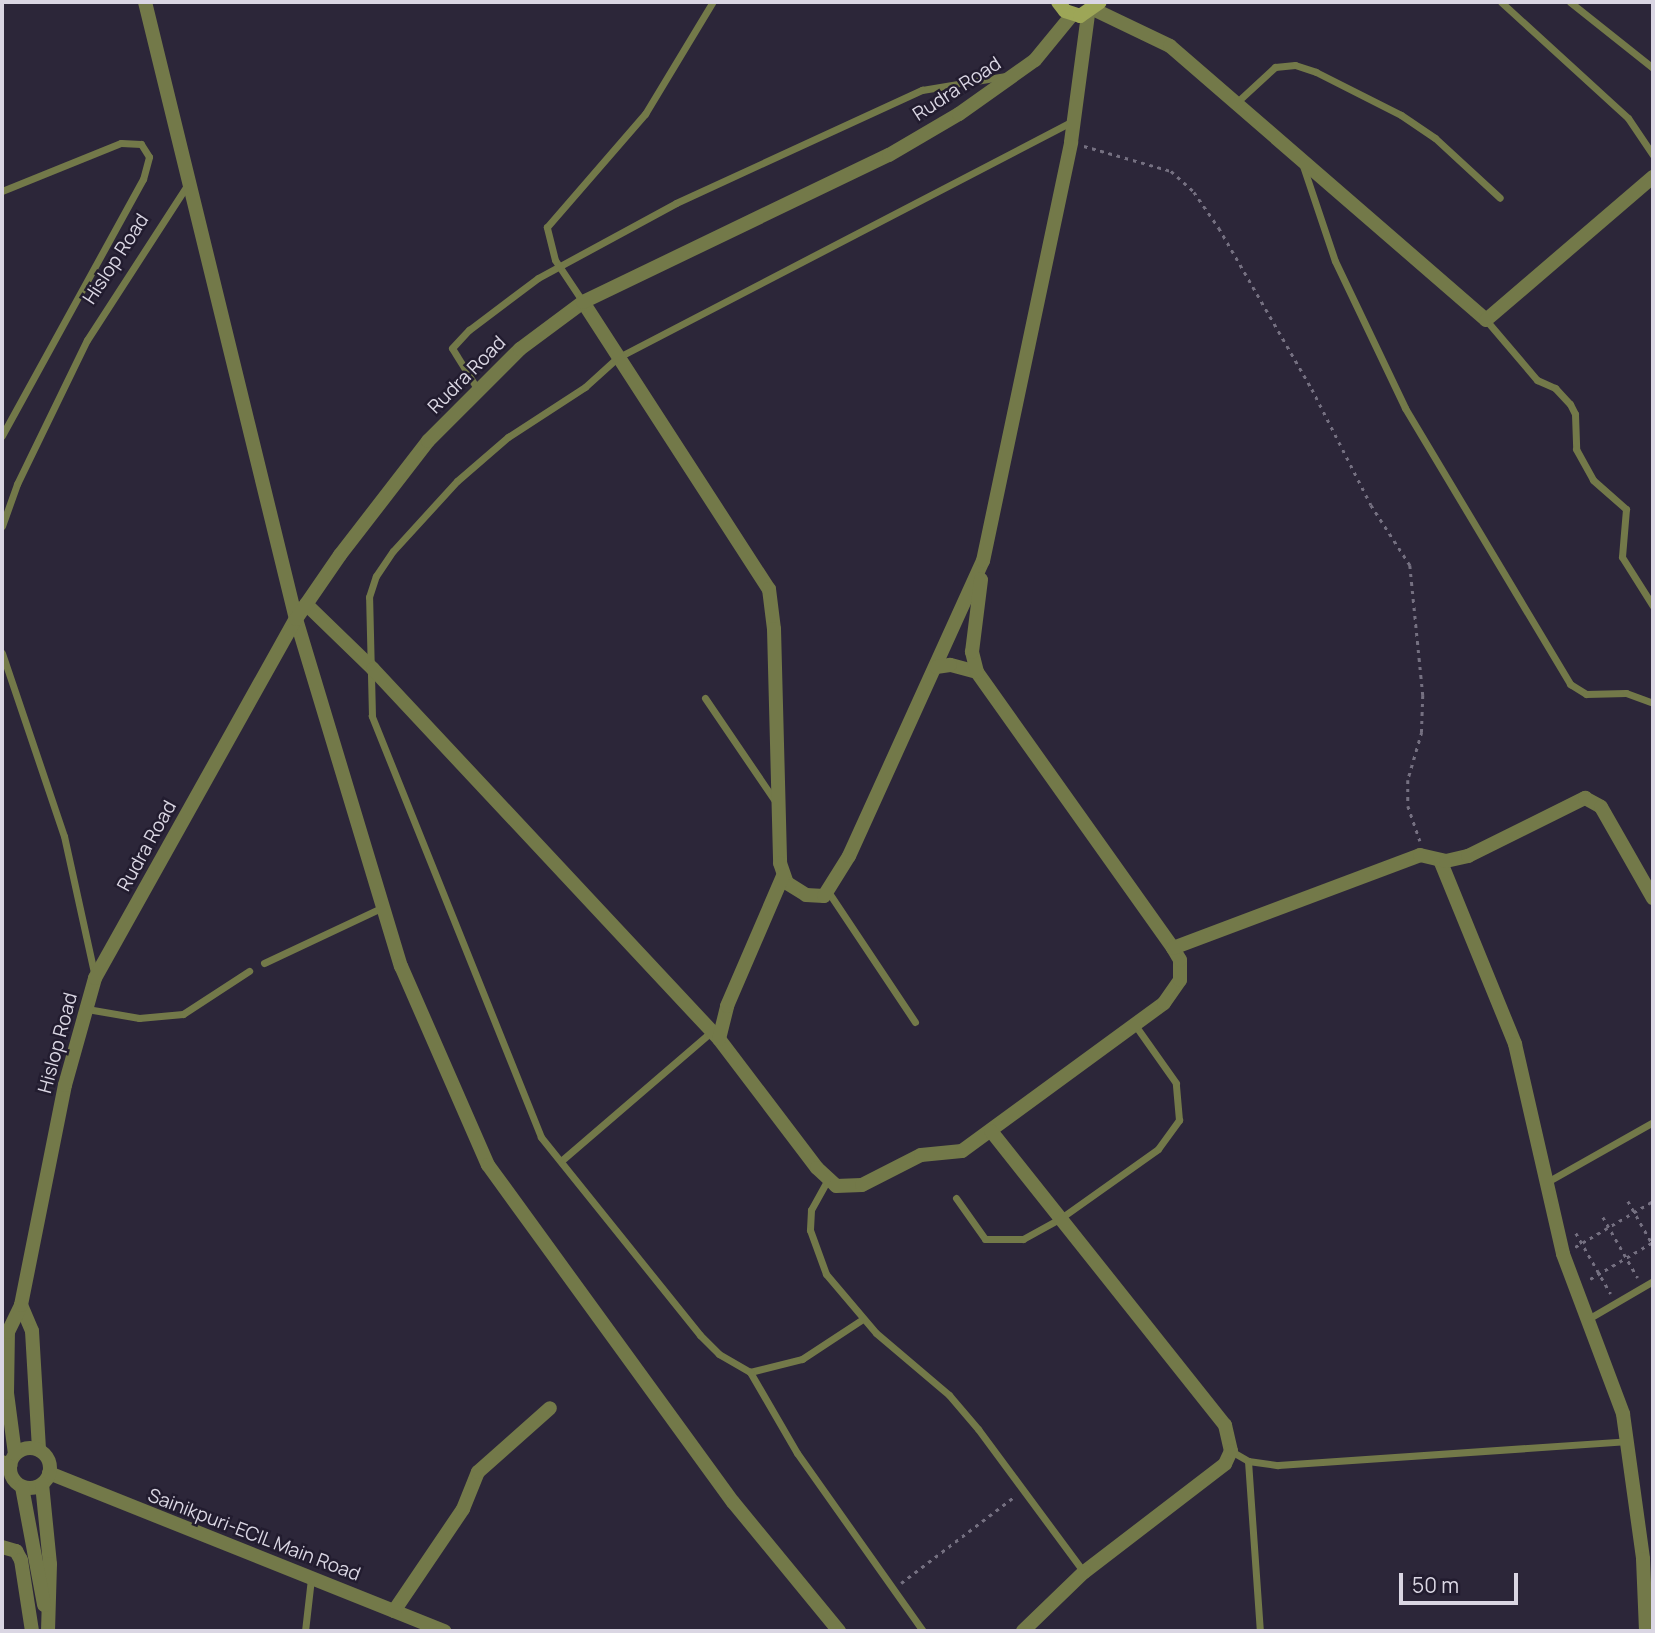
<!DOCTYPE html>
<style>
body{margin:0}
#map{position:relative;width:1655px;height:1633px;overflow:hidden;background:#2c2639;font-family:Manrope,sans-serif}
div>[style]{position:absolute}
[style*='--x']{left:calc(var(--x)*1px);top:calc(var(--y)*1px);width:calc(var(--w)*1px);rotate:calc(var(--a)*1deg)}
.path>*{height:2.5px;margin-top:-1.25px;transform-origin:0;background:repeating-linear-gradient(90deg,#757081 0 3.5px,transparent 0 8.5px)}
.service>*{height:7px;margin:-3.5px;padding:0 3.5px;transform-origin:3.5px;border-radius:3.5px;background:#737949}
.minor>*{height:14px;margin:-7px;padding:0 7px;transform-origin:7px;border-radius:7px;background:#737949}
.tertiary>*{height:14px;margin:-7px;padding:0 7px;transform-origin:7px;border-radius:7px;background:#737949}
.tertiary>.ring{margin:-7px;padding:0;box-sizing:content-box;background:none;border:14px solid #737949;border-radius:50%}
.secondary>*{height:14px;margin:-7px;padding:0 7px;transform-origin:7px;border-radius:7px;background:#9da657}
span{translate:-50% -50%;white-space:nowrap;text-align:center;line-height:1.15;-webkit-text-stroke:5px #221c2f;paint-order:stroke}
.street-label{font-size:19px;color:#dad6e3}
.frame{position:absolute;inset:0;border:4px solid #dad6e3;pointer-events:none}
.scale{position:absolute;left:1399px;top:1573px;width:119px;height:32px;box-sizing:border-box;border:4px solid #dad6e3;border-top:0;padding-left:9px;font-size:21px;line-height:24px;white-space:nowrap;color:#dad6e3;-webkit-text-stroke:5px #221c2f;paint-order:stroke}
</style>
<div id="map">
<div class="path">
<i style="--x:1084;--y:146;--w:91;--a:16"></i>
<i style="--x:1171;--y:171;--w:31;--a:42"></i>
<i style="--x:1194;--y:192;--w:44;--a:55.2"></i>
<i style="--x:1219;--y:228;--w:186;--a:60"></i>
<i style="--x:1312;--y:389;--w:130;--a:63"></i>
<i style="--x:1371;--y:505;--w:72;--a:57"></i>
<i style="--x:1410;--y:565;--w:131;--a:84.3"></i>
<i style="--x:1423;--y:695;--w:37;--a:92"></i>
<i style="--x:1422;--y:732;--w:50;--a:106.3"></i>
<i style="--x:1408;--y:780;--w:26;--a:90"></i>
<i style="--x:1408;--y:806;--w:37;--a:71"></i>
<i style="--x:1628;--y:1201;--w:51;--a:60.4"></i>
<i style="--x:1603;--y:1217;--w:70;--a:60.2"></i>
<i style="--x:1576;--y:1233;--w:70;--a:60.2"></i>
<i style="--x:1575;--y:1247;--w:91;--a:-30.5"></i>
<i style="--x:1590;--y:1279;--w:73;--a:-30.4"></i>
<i style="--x:901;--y:1583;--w:143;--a:-37.3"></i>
</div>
<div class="service">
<i style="--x:1501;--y:2;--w:172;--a:42.4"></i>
<i style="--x:1628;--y:118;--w:45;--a:56"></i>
<i style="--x:1570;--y:2;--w:106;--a:38.5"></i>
<i style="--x:1236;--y:103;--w:53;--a:-42.7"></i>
<i style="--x:1275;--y:67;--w:20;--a:-6"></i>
<i style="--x:1295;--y:65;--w:22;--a:18"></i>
<i style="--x:1316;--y:72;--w:95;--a:26.8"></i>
<i style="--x:1401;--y:115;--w:41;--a:34.1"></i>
<i style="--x:1435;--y:138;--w:88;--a:42.7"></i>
<i style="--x:1303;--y:166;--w:100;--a:71.4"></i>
<i style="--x:1335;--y:261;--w:163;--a:64.5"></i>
<i style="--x:1405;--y:408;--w:322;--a:59.1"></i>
<i style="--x:1570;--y:684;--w:19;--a:32"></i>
<i style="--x:1586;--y:694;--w:40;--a:-1.4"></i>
<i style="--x:1626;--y:693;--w:29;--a:20"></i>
<i style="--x:2;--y:191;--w:128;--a:-22"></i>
<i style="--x:121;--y:143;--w:20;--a:3"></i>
<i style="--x:141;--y:144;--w:15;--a:58"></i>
<i style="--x:149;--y:157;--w:23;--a:105"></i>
<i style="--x:143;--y:179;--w:293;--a:118.8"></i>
<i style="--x:583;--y:302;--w:50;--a:-123.7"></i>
<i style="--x:555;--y:260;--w:34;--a:-104"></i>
<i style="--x:547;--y:227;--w:150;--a:-49.1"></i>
<i style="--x:645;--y:114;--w:130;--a:-58.9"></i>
<i style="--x:1486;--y:320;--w:79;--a:49.6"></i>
<i style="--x:1537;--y:380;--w:20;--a:24"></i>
<i style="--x:1555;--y:388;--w:22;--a:47"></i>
<i style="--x:1570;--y:404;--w:11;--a:63"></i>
<i style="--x:1575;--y:414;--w:35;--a:88"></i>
<i style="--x:1576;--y:449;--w:35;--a:61"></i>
<i style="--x:1593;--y:480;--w:44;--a:41.3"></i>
<i style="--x:1626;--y:509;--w:48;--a:94.8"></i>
<i style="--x:1622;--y:557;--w:58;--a:57.7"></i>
<i style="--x:478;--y:390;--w:49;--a:-121.8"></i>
<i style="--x:452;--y:348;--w:25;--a:-47"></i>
<i style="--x:469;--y:330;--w:86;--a:-37"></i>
<i style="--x:538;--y:278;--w:157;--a:-28.5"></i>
<i style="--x:676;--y:203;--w:271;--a:-24.7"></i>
<i style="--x:922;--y:90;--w:85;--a:-9.5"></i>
<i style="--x:2;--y:526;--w:45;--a:-70.3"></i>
<i style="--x:17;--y:484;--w:160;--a:-64.1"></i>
<i style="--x:87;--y:340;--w:186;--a:-57.1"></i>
<i style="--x:2;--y:653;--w:193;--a:71.3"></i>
<i style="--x:64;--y:836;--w:144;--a:77.6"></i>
<i style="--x:705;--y:698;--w:125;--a:55.8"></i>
<i style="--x:829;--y:893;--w:155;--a:56.3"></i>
<i style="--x:264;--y:963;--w:132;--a:-25.2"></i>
<i style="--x:87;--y:1009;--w:53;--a:9.8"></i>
<i style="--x:139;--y:1018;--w:44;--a:-5.2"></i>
<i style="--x:183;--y:1014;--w:79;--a:-33.1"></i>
<i style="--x:561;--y:1161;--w:199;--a:-40.7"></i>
<i style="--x:827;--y:1181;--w:33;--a:119"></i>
<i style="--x:811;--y:1210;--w:20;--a:93"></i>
<i style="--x:810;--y:1230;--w:47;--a:70"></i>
<i style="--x:826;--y:1274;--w:77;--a:49.7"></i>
<i style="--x:876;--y:1333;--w:96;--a:40.3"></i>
<i style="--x:949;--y:1395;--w:45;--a:49.5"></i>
<i style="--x:978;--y:1429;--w:178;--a:53.5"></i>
<i style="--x:1547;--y:1182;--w:122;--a:-29.5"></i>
<i style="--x:956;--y:1198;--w:50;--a:54.7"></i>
<i style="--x:985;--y:1239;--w:38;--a:0"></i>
<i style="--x:1023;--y:1239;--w:43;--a:-28.9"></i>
<i style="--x:1061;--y:1218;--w:119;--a:-35.4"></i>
<i style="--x:1158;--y:1149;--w:36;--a:-54"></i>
<i style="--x:1179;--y:1120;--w:37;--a:-95"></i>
<i style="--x:1176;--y:1083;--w:71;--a:-125.3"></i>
<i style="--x:1588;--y:1319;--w:75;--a:-30.3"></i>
<i style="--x:750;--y:1372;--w:54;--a:-14"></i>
<i style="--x:802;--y:1359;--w:73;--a:-33.3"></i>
<i style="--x:1231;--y:1451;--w:20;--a:30"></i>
<i style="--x:1248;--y:1461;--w:30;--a:8"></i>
<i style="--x:1278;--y:1465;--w:351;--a:-3.9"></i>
<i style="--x:1248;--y:1461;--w:170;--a:86"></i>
<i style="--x:305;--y:1631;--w:53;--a:-83.5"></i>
<i style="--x:923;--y:1631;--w:218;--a:-125.3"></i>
<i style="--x:797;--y:1453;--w:94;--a:-120.1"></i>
<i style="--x:750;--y:1372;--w:36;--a:-150"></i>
<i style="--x:719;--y:1354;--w:27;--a:-135"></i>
<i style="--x:700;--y:1335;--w:254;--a:-128.8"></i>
<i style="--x:541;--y:1137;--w:454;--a:-111.9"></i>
<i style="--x:372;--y:716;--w:119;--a:-91.4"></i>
<i style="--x:369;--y:597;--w:22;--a:-72"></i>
<i style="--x:376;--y:576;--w:30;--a:-56"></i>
<i style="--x:393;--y:551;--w:95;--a:-47.6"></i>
<i style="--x:457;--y:481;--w:67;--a:-40.8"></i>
<i style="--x:508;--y:437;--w:92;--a:-33"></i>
<i style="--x:585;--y:387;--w:43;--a:-42.2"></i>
<i style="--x:617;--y:358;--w:514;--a:-27.46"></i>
</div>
<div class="minor">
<i style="--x:1095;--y:10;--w:83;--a:25.6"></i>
<i style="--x:1170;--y:46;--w:418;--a:40.9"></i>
<i style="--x:1486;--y:320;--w:220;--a:-40.6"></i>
<i style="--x:583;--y:302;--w:342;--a:57.1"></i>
<i style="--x:769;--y:589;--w:40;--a:82.9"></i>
<i style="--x:774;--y:629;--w:234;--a:88.5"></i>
<i style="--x:780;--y:863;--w:21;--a:71"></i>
<i style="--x:787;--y:883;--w:22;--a:32"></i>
<i style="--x:806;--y:895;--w:18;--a:3"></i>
<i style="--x:824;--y:896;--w:47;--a:-58"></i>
<i style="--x:849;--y:856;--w:324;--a:-65.6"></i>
<i style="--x:983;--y:561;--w:428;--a:-78.1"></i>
<i style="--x:1071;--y:142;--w:129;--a:-82.4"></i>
<i style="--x:306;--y:604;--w:93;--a:44.1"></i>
<i style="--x:373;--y:669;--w:507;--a:46.92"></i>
<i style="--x:719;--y:1039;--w:162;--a:52.8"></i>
<i style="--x:817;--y:1168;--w:26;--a:43"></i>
<i style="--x:836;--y:1186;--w:26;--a:-2"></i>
<i style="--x:862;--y:1185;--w:66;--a:-27"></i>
<i style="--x:921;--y:1155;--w:41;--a:-5.6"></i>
<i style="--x:962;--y:1151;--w:250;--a:-36.2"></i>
<i style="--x:1164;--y:1003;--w:28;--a:-55"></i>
<i style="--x:1180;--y:980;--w:20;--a:-90"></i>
<i style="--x:1180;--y:960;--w:14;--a:-120"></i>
<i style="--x:1173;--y:948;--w:339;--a:-125.4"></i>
<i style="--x:977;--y:672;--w:28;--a:-165"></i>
<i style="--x:950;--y:665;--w:14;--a:172"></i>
<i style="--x:977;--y:672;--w:21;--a:-104"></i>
<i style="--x:972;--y:652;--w:73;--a:-82.9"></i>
<i style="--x:1440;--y:860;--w:199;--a:67.8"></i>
<i style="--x:1515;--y:1044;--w:215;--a:77.1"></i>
<i style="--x:1563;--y:1254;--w:171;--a:69.4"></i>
<i style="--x:1623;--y:1414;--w:146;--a:82.1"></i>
<i style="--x:1643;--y:1559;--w:72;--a:87.6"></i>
<i style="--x:1173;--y:948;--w:264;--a:-20.6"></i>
<i style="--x:1420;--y:855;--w:27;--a:13"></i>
<i style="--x:1446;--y:861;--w:23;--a:-13"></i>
<i style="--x:1468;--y:856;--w:131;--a:-26.4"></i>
<i style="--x:1585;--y:798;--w:18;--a:29"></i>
<i style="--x:1601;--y:807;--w:105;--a:60.3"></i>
<i style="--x:719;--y:1039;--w:34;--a:-76"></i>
<i style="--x:727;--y:1006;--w:142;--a:-66.7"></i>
<i style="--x:991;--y:1131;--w:376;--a:51.5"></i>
<i style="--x:1225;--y:1425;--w:27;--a:77"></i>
<i style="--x:1231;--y:1451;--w:14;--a:115"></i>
<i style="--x:1225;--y:1464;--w:178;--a:142.5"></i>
<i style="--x:1084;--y:1572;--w:85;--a:136"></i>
<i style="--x:2;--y:1462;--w:9;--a:21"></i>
<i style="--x:49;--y:1473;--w:426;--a:21.8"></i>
<i style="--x:2;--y:1547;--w:15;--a:16"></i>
<i style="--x:16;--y:1551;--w:10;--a:61"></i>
<i style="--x:21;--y:1560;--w:72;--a:81.2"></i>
<i style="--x:394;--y:1611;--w:123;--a:-55.9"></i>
<i style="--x:463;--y:1509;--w:40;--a:-68"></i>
<i style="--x:478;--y:1472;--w:96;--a:-41.6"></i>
</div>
<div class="tertiary">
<i style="--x:145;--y:2;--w:635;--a:76.25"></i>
<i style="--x:296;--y:619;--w:363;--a:73.2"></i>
<i style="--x:401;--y:966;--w:217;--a:66.4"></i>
<i style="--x:488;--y:1165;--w:417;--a:54"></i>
<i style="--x:733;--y:1502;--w:167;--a:50.6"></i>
<i style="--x:21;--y:1305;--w:28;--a:67"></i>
<i style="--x:32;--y:1331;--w:119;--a:86.6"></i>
<i class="ring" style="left:10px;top:1448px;width:26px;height:26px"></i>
<i style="--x:15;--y:1454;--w:62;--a:-97.5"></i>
<i style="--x:7;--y:1393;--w:61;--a:-89.1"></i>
<i style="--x:8;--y:1332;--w:30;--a:-64"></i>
<i style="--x:21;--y:1305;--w:224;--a:-78.7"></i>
<i style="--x:65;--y:1085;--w:111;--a:-74.3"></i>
<i style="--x:95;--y:978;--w:411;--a:-60.8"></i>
<i style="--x:296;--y:619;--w:78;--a:-55.5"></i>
<i style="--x:340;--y:555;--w:144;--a:-52.3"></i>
<i style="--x:428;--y:441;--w:130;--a:-45"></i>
<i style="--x:520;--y:349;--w:79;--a:-36.7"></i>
<i style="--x:583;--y:302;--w:339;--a:-25.7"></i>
<i style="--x:889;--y:155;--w:81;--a:-30.4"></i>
<i style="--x:959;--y:114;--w:93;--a:-35.4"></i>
<i style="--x:1035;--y:60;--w:58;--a:-50.6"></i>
<i style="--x:42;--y:1484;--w:80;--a:84.3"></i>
<i style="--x:50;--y:1564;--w:67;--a:91.7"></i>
<i style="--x:22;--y:1487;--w:120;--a:79.4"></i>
</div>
<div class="secondary">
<i style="--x:1058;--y:2;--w:11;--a:52"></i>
<i style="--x:1065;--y:11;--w:16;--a:18"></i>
<i style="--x:1080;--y:16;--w:24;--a:-35"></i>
</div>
<div class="street-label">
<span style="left:957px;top:89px;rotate:-33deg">Rudra Road</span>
<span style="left:116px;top:259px;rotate:-57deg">Hislop Road</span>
<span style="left:467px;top:375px;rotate:-45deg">Rudra Road</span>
<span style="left:147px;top:846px;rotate:-61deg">Rudra Road</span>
<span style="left:58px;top:1043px;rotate:-75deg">Hislop Road</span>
<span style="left:254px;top:1535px;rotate:21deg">Sainikpuri-ECIL Main Road</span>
</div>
<div class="frame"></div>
<div class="scale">50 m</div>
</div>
